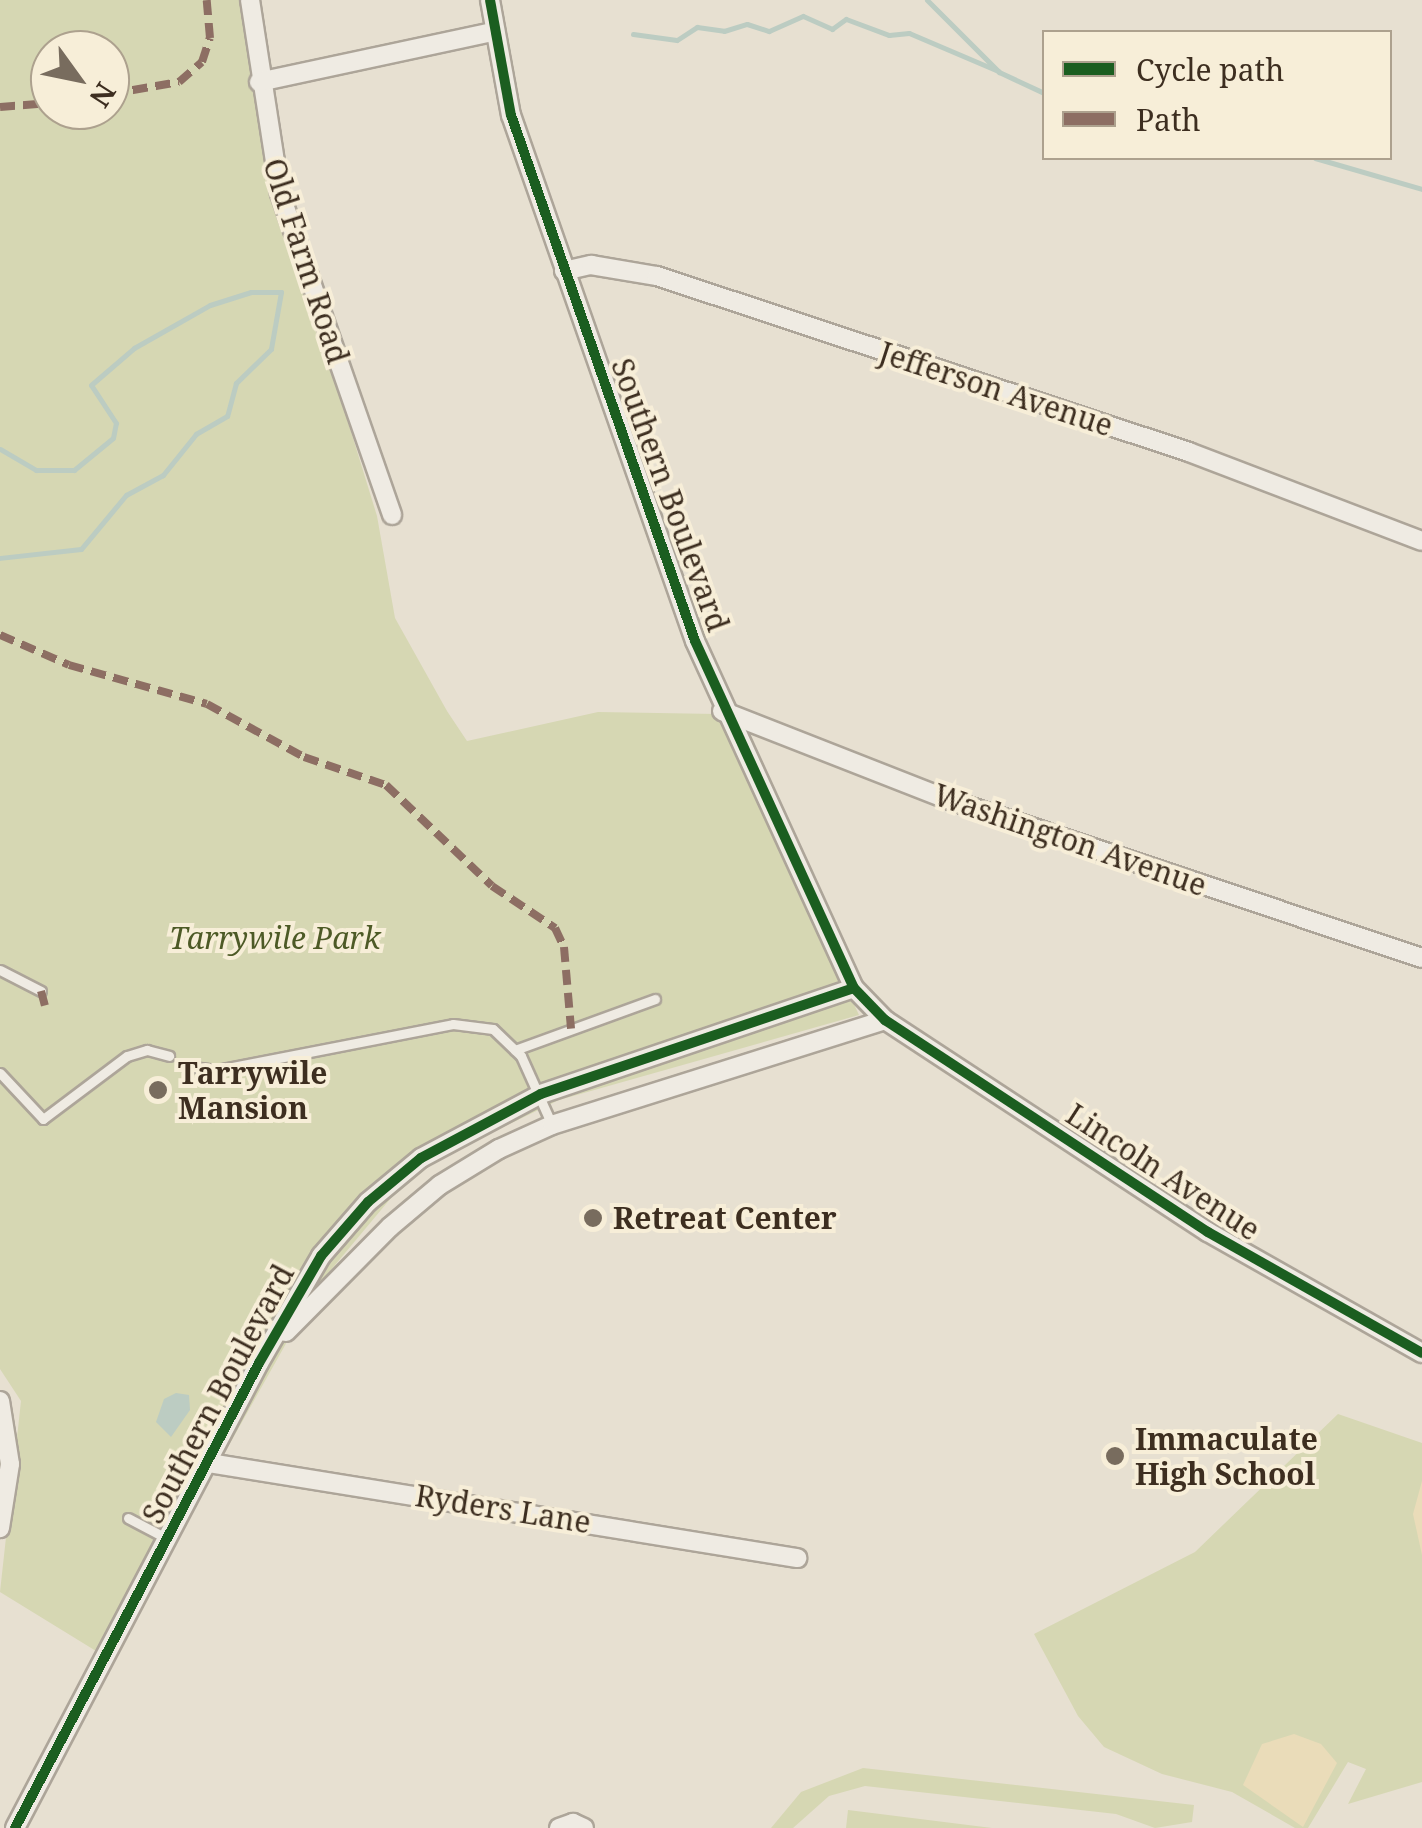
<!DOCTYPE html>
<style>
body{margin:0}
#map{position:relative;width:1422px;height:1828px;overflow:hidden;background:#e7e0d1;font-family:"Noto Serif",serif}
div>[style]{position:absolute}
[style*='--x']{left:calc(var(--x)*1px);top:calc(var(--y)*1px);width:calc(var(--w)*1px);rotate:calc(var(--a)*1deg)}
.green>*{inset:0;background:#d6d7b3}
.sand>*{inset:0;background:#eadcb9}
.water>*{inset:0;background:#bcccc2}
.stream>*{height:5px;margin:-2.5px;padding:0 2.5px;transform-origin:2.5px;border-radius:2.5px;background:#bcccc2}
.roads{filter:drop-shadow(2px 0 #ada599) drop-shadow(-2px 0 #ada599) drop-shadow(0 2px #ada599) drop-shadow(0 -2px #ada599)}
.service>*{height:9px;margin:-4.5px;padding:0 4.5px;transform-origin:4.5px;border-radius:4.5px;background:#efebe3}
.minor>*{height:18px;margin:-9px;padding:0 9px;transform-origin:9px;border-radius:9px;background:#efebe3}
.quiet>*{height:8px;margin-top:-4px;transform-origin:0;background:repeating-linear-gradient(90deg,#8d6e63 0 15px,transparent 0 23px)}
.cycleway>*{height:10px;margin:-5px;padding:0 5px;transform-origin:5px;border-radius:5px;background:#1b5e20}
.dots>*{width:28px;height:28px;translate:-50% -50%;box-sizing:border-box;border:5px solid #f7eed8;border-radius:50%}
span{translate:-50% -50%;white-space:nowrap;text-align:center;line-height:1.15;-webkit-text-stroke:8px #f7eed8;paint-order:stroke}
.street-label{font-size:30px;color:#3d2e20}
.park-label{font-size:30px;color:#4d5a26;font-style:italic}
.poi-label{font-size:30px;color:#3d2e20;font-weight:700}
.left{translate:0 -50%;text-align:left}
.legend{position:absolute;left:1042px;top:30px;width:350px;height:130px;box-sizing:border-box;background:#f7eed8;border:2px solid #ada18e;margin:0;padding:12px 18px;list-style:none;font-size:30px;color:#3d2e20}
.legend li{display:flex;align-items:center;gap:20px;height:50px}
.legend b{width:50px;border:2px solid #ada18e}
.north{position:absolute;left:30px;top:30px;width:100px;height:100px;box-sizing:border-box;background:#f7eed8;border:2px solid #ada18e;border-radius:50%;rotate:123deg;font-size:28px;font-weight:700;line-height:40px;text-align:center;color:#3d2e20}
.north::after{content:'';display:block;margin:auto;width:35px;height:45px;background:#786c5e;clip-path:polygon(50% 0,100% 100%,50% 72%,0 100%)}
</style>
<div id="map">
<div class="green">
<i style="clip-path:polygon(evenodd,0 0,257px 0,301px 269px,377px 516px,395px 618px,447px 711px,467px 741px,598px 712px,717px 714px,859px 1015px,559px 1100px,439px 1158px,391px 1198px,320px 1283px,109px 1659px,0 1592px,21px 1401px,0 1369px,0 0,50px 50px,110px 50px,110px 110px,50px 110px,50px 50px)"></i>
<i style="clip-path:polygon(1338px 1414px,1422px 1443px,1422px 1782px,1348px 1804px,1366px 1769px,1348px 1762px,1308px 1828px,1295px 1828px,1232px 1792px,1162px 1774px,1104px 1747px,1078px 1716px,1034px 1634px,1195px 1552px)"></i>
<i style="clip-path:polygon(863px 1768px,1194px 1805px,1192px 1822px,1155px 1828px,1116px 1814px,865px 1786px,829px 1796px,793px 1828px,771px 1828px,801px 1792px)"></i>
<i style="clip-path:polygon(848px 1810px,992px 1828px,846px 1828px)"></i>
</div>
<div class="sand">
<i style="clip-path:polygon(1422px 1481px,1422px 1555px,1413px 1514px)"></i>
<i style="clip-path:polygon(1294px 1734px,1321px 1744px,1337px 1763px,1303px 1827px,1243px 1785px,1262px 1744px)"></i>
</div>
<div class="water">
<i style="clip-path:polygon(176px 1393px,189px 1395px,190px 1410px,171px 1437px,156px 1422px,164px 1399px)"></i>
</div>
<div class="stream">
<i style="--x:927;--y:0;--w:102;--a:45"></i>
<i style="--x:999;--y:72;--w:50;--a:25"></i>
<i style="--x:633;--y:34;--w:44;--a:7.8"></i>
<i style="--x:677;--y:40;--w:24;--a:-33"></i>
<i style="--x:697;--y:27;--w:27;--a:8"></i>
<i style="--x:724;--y:31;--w:24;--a:-17"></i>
<i style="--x:747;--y:24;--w:23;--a:18"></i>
<i style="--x:769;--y:31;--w:37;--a:-24"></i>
<i style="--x:803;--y:16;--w:32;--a:24"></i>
<i style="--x:832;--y:29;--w:17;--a:-36"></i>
<i style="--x:846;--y:19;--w:46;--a:20.4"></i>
<i style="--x:889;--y:35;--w:20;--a:-6"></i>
<i style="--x:909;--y:33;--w:97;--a:23.1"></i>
<i style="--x:1315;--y:158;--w:111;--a:16.2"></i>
<i style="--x:0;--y:449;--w:42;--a:30.3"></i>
<i style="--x:36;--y:470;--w:38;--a:0"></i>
<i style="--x:74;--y:470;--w:50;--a:-39.4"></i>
<i style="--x:113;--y:438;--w:15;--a:-79"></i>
<i style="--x:116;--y:423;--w:45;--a:-123.3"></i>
<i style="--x:91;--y:385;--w:57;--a:-40.7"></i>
<i style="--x:134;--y:348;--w:87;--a:-29.5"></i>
<i style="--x:210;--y:305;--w:43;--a:-17.6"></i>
<i style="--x:251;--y:292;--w:30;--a:0"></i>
<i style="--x:281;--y:292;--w:58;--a:100"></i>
<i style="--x:271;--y:349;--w:49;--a:135.8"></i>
<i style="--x:236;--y:383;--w:34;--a:105"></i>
<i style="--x:227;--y:416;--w:36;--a:150"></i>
<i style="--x:196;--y:434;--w:53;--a:128.8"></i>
<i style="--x:163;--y:475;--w:42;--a:151.6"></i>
<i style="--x:126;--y:495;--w:70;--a:129.8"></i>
<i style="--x:81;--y:549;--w:81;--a:173.7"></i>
</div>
<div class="roads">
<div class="service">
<i style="--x:0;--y:970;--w:46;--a:27.1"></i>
<i style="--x:515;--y:1050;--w:149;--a:-20"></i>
<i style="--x:185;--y:1066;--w:32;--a:7"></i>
<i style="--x:217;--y:1070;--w:240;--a:-11"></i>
<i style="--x:453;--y:1024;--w:40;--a:7.1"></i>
<i style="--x:493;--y:1029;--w:39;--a:44"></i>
<i style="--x:521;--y:1056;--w:76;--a:65.8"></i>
<i style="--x:0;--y:1073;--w:63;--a:46.9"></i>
<i style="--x:43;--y:1119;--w:105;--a:-36.9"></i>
<i style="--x:127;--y:1056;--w:21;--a:-17"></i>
<i style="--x:147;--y:1050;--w:23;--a:15"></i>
<i style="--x:128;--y:1518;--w:43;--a:27.8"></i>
</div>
<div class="minor">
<i style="--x:250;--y:0;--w:195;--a:81.2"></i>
<i style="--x:280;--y:193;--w:341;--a:70.8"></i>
<i style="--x:490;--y:0;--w:117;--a:79.7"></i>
<i style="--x:511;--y:115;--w:557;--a:70.72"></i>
<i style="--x:695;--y:641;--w:382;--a:65.4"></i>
<i style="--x:854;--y:988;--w:45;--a:45.9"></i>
<i style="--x:885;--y:1020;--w:386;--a:33.3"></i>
<i style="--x:1208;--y:1232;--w:246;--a:29.5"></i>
<i style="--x:259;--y:82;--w:238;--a:-12.1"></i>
<i style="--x:564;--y:271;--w:28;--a:-13"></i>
<i style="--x:591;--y:265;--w:67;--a:9.5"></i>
<i style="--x:657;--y:276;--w:560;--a:18.31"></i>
<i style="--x:1189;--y:452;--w:249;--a:20.9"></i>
<i style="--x:722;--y:711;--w:238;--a:21.4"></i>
<i style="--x:944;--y:798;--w:504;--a:18.51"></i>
<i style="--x:286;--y:1332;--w:148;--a:-45.3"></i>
<i style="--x:390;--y:1227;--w:65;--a:-40"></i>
<i style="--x:440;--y:1185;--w:69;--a:-31.4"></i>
<i style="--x:499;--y:1149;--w:58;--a:-24.4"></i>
<i style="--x:552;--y:1125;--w:349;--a:-17.5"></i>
<i style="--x:0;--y:1401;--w:64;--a:81"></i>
<i style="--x:10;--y:1464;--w:65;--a:98.9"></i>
<i style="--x:209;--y:1463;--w:596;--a:9.18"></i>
<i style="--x:15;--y:1828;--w:525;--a:-62.31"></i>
<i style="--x:259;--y:1363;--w:124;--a:-59.9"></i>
<i style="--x:321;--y:1256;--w:72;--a:-49"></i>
<i style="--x:368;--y:1202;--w:69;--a:-39.7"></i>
<i style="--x:421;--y:1158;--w:136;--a:-28.1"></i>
<i style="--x:541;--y:1094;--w:330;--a:-18.7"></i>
<i style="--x:559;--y:1828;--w:15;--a:-20"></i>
<i style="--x:573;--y:1823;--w:12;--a:24"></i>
</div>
</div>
<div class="quiet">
<i style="--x:110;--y:94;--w:70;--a:-9.9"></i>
<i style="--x:179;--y:82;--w:30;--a:-41"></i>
<i style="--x:202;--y:62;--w:25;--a:-72"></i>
<i style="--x:210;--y:38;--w:38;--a:-95"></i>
<i style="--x:0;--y:107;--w:50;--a:-4.6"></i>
<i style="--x:0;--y:635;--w:75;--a:23.5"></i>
<i style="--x:69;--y:665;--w:143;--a:15.8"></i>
<i style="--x:207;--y:704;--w:111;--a:28.7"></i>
<i style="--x:304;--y:757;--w:87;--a:18.9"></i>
<i style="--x:386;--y:785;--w:146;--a:43.6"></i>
<i style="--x:492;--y:886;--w:76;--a:33.7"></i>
<i style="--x:555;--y:928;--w:21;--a:65"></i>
<i style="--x:564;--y:947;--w:82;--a:85.1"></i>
<i style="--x:41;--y:991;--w:23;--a:75"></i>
</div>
<div class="cycleway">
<i style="--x:490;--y:0;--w:117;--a:79.7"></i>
<i style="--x:511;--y:115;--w:557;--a:70.72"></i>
<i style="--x:695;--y:641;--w:382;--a:65.4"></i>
<i style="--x:854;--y:988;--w:45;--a:45.9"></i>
<i style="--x:885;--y:1020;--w:386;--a:33.3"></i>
<i style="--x:1208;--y:1232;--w:246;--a:29.5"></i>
<i style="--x:15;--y:1828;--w:525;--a:-62.31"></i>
<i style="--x:259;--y:1363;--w:124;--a:-59.9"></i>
<i style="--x:321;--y:1256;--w:72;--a:-49"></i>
<i style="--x:368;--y:1202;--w:69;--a:-39.7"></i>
<i style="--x:421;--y:1158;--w:136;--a:-28.1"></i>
<i style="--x:541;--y:1094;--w:330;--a:-18.7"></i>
</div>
<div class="dots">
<i style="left:158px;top:1090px;background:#786c5e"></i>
<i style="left:593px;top:1218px;background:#786c5e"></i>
<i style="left:1115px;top:1456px;background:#786c5e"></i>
</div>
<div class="street-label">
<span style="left:306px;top:261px;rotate:72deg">Old Farm Road</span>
<span style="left:996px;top:389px;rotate:18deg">Jefferson Avenue</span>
<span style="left:670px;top:495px;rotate:70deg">Southern Boulevard</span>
<span style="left:1070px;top:840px;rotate:19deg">Washington Avenue</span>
<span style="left:1163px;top:1172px;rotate:33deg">Lincoln Avenue</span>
<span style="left:218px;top:1394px;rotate:-62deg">Southern Boulevard</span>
<span style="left:503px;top:1509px;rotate:9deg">Ryders Lane</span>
</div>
<div class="park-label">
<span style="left:275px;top:938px">Tarrywile Park</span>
</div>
<div class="poi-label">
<span class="left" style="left:178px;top:1090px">Tarrywile<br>Mansion</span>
<span class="left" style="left:613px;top:1218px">Retreat Center</span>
<span class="left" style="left:1135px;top:1456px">Immaculate<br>High School</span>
</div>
<ul class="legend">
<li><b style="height:12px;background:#1b5e20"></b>Cycle path</li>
<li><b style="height:12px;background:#8d6e63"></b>Path</li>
</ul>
<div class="north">N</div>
</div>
